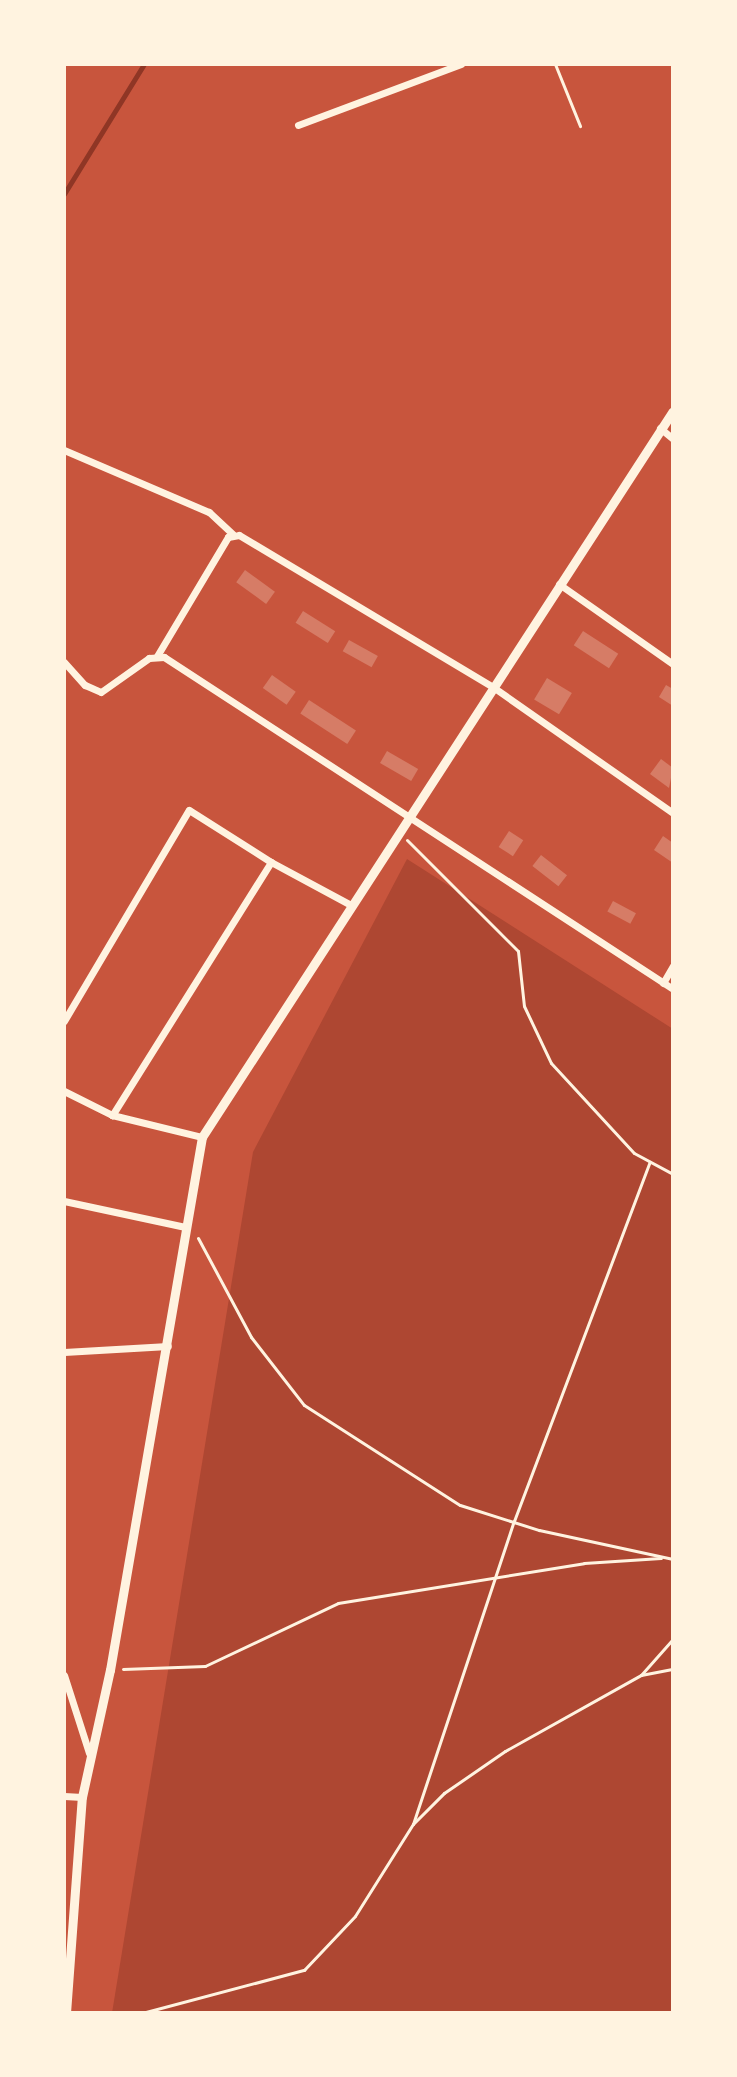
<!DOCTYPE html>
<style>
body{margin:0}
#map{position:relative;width:737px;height:2077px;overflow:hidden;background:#c8553d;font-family:"Exo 2",sans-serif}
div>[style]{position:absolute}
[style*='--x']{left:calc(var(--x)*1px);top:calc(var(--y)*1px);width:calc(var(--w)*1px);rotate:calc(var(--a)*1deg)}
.green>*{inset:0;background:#ae4732}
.stream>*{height:5px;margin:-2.5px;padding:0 2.5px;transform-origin:2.5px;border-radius:2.5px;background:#8f3625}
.building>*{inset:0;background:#d67c66;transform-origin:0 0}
.path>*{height:3px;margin:-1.5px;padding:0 1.5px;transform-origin:1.5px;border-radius:1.5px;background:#fff3e0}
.service>*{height:3px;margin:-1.5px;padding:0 1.5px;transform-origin:1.5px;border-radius:1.5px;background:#fff3e0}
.minor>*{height:7px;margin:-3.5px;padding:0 3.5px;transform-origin:3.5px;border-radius:3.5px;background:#fff3e0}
.tertiary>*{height:9px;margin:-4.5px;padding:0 4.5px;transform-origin:4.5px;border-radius:4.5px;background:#fff3e0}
span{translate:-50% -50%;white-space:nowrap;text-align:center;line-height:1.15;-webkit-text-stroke:6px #fff3e0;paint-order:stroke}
.frame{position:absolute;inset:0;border:66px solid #fff3e0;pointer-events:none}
</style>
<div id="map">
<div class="green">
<i style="clip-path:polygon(407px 859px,673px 1029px,673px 2013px,112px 2013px,253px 1152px)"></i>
</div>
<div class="stream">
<i style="--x:64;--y:194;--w:153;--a:-58.4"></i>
</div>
<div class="building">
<i style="left:245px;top:570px;width:37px;height:15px;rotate:36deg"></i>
<i style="left:303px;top:611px;width:38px;height:14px;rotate:32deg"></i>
<i style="left:583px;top:631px;width:42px;height:17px;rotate:33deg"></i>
<i style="left:349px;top:640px;width:33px;height:13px;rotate:29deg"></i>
<i style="left:272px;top:675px;width:29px;height:16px;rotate:35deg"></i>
<i style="left:547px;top:678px;width:29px;height:25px;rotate:31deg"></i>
<i style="clip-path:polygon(666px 685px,673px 689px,673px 706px,659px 697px)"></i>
<i style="left:309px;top:700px;width:56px;height:16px;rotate:33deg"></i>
<i style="left:387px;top:751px;width:36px;height:14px;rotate:30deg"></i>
<i style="clip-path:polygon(661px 759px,673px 768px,669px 788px,650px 774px)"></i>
<i style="left:509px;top:831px;width:17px;height:19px;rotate:33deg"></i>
<i style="clip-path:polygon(663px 836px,673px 843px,673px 863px,654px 850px)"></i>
<i style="left:541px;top:855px;width:33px;height:14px;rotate:38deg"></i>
<i style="left:613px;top:901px;width:26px;height:12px;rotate:28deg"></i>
</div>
<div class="path">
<i style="--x:407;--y:840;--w:157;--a:45"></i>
<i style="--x:518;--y:951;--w:55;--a:83.8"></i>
<i style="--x:524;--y:1006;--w:63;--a:64.7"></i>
<i style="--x:551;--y:1063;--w:122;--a:47.3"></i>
<i style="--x:634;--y:1153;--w:44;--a:28.3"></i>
<i style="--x:198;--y:1238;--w:112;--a:61.8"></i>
<i style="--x:251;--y:1337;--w:86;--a:52.1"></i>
<i style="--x:304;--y:1405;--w:185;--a:32.7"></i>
<i style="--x:460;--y:1505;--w:83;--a:17.6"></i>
<i style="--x:539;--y:1530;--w:137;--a:12.2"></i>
<i style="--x:123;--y:1669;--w:82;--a:-2.1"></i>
<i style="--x:205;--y:1666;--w:147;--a:-25.3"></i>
<i style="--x:338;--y:1603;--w:249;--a:-9.2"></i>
<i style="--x:584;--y:1563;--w:77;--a:-3.7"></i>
<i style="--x:641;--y:1675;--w:33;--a:-11"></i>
<i style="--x:413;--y:1824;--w:319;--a:-71.6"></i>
<i style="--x:514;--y:1521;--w:384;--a:-69.3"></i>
<i style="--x:142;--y:2013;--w:168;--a:-14.9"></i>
<i style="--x:304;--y:1970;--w:74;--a:-46.6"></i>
<i style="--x:355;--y:1916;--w:109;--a:-57.8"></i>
<i style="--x:413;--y:1824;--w:44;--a:-45"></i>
<i style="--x:444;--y:1793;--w:74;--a:-34.5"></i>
<i style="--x:505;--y:1751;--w:156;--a:-29.2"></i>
<i style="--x:641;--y:1675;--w:48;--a:-48.4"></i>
</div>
<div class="service">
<i style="--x:555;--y:64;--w:67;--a:68"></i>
</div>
<div class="minor">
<i style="--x:298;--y:125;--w:174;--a:-20.5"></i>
<i style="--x:660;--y:428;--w:17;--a:40"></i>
<i style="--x:64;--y:450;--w:158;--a:23.2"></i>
<i style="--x:209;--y:512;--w:33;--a:43"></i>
<i style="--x:559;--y:584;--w:139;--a:35.1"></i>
<i style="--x:157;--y:656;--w:139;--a:-59.2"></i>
<i style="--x:228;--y:537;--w:11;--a:-10"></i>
<i style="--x:239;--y:535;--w:296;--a:30.9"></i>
<i style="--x:493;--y:687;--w:220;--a:35"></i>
<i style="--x:64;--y:662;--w:31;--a:48"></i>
<i style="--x:85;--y:685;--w:17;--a:24"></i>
<i style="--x:101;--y:692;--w:59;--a:-35.3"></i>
<i style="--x:149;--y:658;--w:15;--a:-4"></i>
<i style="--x:164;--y:657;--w:608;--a:33.11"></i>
<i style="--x:271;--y:862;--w:91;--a:28.3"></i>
<i style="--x:663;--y:983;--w:20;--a:-60"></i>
<i style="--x:64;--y:1021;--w:245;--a:-59.4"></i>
<i style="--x:189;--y:810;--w:97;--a:32.4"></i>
<i style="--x:271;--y:862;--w:299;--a:122.1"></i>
<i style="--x:64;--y:1091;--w:54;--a:26.6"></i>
<i style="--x:112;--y:1115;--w:93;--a:13.7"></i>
<i style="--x:64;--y:1201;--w:124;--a:12.1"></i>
<i style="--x:64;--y:1352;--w:104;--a:-3.3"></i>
<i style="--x:64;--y:1675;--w:82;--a:72.2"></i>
<i style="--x:64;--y:1796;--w:18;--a:3"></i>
</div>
<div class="tertiary">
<i style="--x:66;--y:2013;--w:217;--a:-85.8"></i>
<i style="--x:82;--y:1797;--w:130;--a:-77.6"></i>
<i style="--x:110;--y:1670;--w:541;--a:-80.21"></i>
<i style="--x:202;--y:1137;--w:865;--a:-57.03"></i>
</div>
<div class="frame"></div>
</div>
